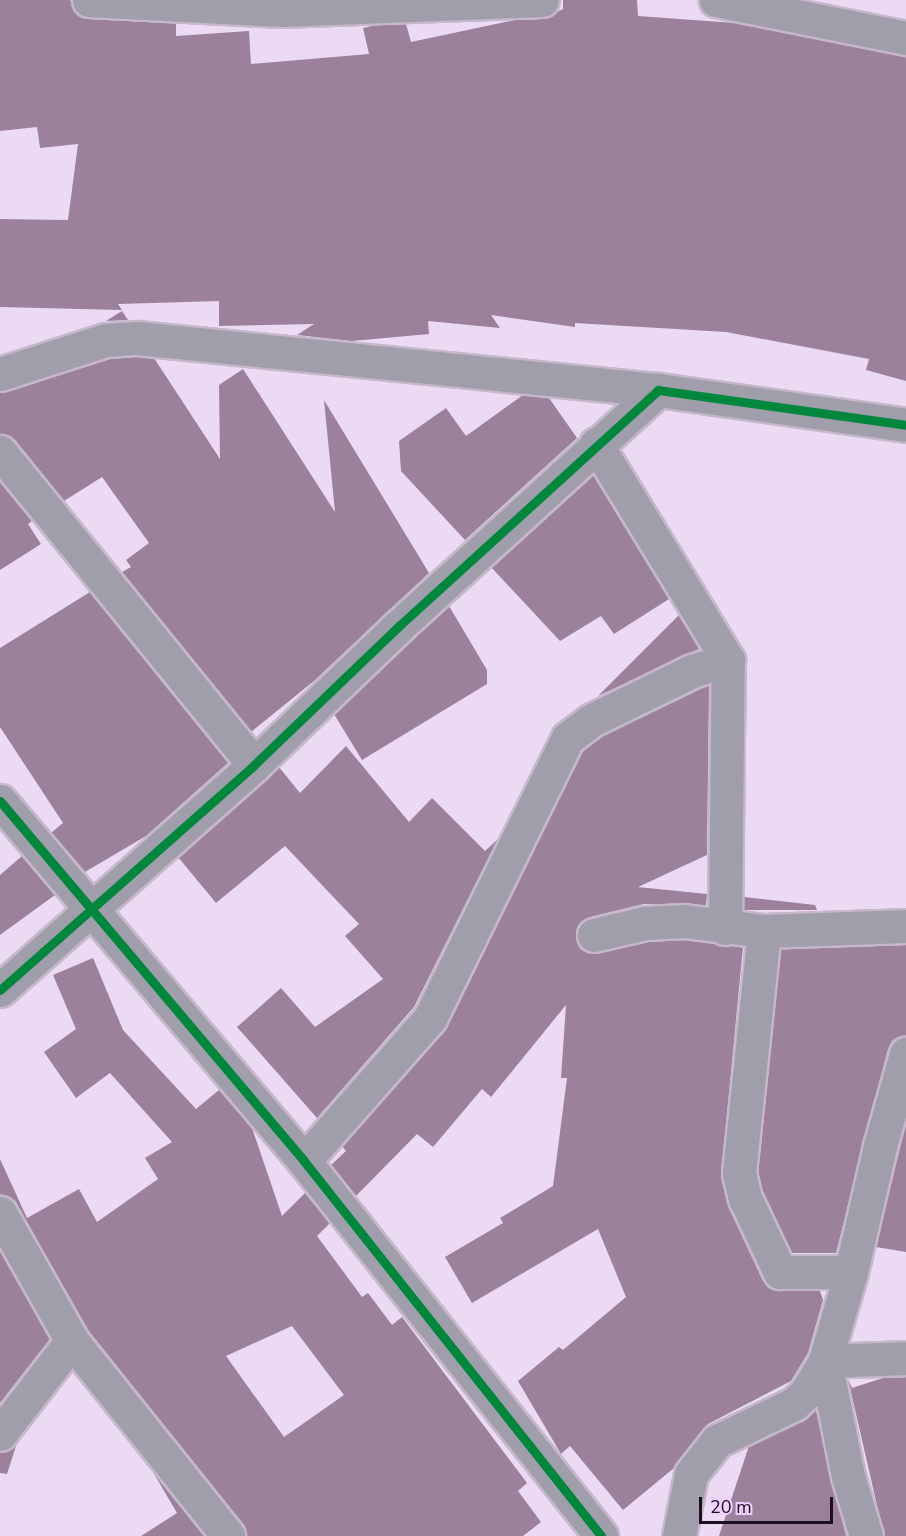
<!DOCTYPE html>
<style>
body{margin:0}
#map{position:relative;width:906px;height:1536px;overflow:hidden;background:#ecdaf4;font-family:"Nunito Sans",sans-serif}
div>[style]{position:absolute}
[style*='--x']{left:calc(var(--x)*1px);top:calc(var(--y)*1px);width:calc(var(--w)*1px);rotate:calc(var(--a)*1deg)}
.building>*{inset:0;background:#9c819d}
.roads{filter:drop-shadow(2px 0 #c6b7cb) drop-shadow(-2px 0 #c6b7cb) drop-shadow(0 2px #c6b7cb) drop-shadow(0 -2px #c6b7cb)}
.minor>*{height:33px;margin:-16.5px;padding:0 16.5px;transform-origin:16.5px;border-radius:16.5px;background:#a09eab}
.cycleway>*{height:9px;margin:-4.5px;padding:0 4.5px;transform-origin:4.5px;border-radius:4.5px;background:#00873e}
span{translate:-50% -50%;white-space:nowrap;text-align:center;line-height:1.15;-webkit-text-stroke:6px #f1cffe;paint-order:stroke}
.scale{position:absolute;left:699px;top:1497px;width:134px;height:27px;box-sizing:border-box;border:3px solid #1b0f20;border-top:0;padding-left:8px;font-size:18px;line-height:21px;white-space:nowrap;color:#1b0f20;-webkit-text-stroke:4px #f1cffe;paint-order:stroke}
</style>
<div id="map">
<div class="building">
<i style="clip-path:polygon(0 0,70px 0,79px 16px,176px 23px,176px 36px,249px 31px,251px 64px,369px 54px,363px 28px,376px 25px,406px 24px,411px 42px,515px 20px,543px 19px,563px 9px,563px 0,637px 0,638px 16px,735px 23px,906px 56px,906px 381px,866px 370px,869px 359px,726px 332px,575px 323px,575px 327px,491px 315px,500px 328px,428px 321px,429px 334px,352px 341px,297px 335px,314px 324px,219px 326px,219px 301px,118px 304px,122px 310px,0 307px,0 219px,68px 220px,78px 144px,40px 148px,37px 127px,0 131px)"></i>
<i style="clip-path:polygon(122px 311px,128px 320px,106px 321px)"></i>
<i style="clip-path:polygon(137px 357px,154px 358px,220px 459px,219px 385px,243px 369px,335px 512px,324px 400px,429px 573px,314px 681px,251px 732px,122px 572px,131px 567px,126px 560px,149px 543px,102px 477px,64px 501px,15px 440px,0 434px,0 392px,110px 359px)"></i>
<i style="clip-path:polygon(523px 395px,549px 398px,577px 438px,465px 540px,401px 471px,399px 441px,446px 408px,466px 436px)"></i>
<i style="clip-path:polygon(593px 475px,669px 599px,614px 634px,601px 616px,560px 641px,491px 567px)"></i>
<i style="clip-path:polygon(0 482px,32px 521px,28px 524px,41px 544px,0 570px)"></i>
<i style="clip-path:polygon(90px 592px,228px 763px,146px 836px,85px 872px,51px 833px,63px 823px,0 727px,0 648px)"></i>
<i style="clip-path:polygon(449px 606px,487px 670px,487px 684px,362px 760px,334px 714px)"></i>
<i style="clip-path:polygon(679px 615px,699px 649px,598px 696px)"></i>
<i style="clip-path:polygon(709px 685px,707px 855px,638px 887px,707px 894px,706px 905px,644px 904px,590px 917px,581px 922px,576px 939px,589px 953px,648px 942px,683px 940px,743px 947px,721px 1177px,728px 1206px,763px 1281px,779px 1291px,820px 1291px,823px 1300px,808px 1353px,791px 1381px,708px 1424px,674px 1468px,623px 1510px,570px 1446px,561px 1454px,518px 1381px,559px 1347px,563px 1350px,626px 1297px,598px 1229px,472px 1303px,445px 1257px,503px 1223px,500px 1218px,553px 1186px,567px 1078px,561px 1078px,566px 1005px,491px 1097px,482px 1089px,433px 1147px,417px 1134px,356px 1196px,331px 1165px,346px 1151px,342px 1146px,447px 1027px,583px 750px,602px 736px)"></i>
<i style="clip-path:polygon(346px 746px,409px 822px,432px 798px,485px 851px,498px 839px,414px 1007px,317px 1118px,237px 1027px,281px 988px,315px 1027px,383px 979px,345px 936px,359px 924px,285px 846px,216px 903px,178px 857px,279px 767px,300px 793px)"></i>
<i style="clip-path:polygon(22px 856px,55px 895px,0 935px,0 875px)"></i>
<i style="clip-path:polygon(744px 897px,815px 905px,817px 910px,744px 910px)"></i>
<i style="clip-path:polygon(906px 945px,906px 1036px,893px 1040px,888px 1049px,836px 1253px,792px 1253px,763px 1192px,758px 1172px,781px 949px)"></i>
<i style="clip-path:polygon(evenodd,93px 958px,123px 1030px,196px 1109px,219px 1090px,252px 1128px,282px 1216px,305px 1193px,330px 1223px,317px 1236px,362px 1297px,368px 1293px,392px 1325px,402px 1317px,527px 1483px,518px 1491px,541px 1522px,523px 1536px,246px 1536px,243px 1524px,88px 1330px,16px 1204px,0 1194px,0 1159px,27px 1218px,79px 1189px,97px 1222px,158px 1179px,145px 1158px,172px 1142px,110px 1073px,76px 1098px,44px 1052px,76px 1029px,53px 975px,93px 958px,292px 1326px,344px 1395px,284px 1437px,226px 1356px,292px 1326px)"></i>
<i style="clip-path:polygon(906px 1123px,906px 1252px,876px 1247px)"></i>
<i style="clip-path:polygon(0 1251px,50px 1339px,0 1403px)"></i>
<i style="clip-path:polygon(906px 1377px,906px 1536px,884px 1536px,848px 1379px,852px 1388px,883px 1378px)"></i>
<i style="clip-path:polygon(816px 1410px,846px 1536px,719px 1536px,749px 1446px,802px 1421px)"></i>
<i style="clip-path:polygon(17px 1443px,7px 1474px,0 1473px,0 1452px)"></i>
<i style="clip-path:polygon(153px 1472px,204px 1536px,141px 1536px,177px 1513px)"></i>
</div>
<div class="roads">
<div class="minor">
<i style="--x:89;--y:0;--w:192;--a:3"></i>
<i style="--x:281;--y:10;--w:261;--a:-2.2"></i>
<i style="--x:716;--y:0;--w:194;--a:11.3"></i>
<i style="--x:0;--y:374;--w:111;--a:-17.8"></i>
<i style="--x:106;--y:340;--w:31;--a:-4"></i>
<i style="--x:137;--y:338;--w:524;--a:5.7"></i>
<i style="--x:0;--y:452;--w:403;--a:50.9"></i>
<i style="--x:0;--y:801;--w:471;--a:49.8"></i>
<i style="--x:304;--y:1161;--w:478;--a:51.6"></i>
<i style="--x:725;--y:928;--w:268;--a:-89.4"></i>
<i style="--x:764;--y:931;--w:243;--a:95.9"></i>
<i style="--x:739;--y:1173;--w:26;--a:77"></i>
<i style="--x:745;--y:1198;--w:82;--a:64.7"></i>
<i style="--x:780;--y:1272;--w:71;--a:0"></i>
<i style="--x:851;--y:1272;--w:93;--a:106.3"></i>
<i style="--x:825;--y:1361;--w:117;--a:78.7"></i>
<i style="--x:848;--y:1476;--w:63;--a:73.3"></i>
<i style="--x:594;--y:935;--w:52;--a:-13.2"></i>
<i style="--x:645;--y:923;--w:39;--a:-3"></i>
<i style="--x:684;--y:921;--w:81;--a:7.1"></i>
<i style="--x:764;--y:931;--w:142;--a:-2"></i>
<i style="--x:0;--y:990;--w:339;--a:-41.5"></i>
<i style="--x:254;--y:765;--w:202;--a:-43.8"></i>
<i style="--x:400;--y:625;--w:349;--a:-42.3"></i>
<i style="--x:658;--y:390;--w:250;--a:8"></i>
<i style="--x:304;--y:1161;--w:191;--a:-48.6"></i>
<i style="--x:430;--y:1018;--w:312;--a:-63.8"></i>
<i style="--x:568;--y:738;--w:30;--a:-37"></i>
<i style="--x:592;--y:720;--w:111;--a:-26.1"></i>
<i style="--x:692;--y:671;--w:38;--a:-17"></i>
<i style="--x:728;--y:660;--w:253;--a:-121.4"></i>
<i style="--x:0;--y:1213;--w:147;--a:60.6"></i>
<i style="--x:72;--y:1341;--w:250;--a:51.3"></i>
<i style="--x:851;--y:1272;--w:129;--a:-77"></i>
<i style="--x:880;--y:1146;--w:96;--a:-74.2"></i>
<i style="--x:0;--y:1434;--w:118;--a:-52.3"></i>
<i style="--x:679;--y:1536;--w:63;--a:-79"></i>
<i style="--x:691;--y:1474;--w:42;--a:-51.8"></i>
<i style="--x:717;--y:1441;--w:85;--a:-25.7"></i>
<i style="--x:794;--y:1404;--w:16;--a:-43"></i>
<i style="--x:806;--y:1393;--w:37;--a:-59"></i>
<i style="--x:825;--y:1361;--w:81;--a:-2.1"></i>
</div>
</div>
<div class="cycleway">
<i style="--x:0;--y:801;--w:471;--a:49.8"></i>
<i style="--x:304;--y:1161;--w:478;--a:51.6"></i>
<i style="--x:0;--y:990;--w:339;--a:-41.5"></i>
<i style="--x:254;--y:765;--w:202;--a:-43.8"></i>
<i style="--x:400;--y:625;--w:349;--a:-42.3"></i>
<i style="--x:658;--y:390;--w:250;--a:8"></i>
</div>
<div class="scale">20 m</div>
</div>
